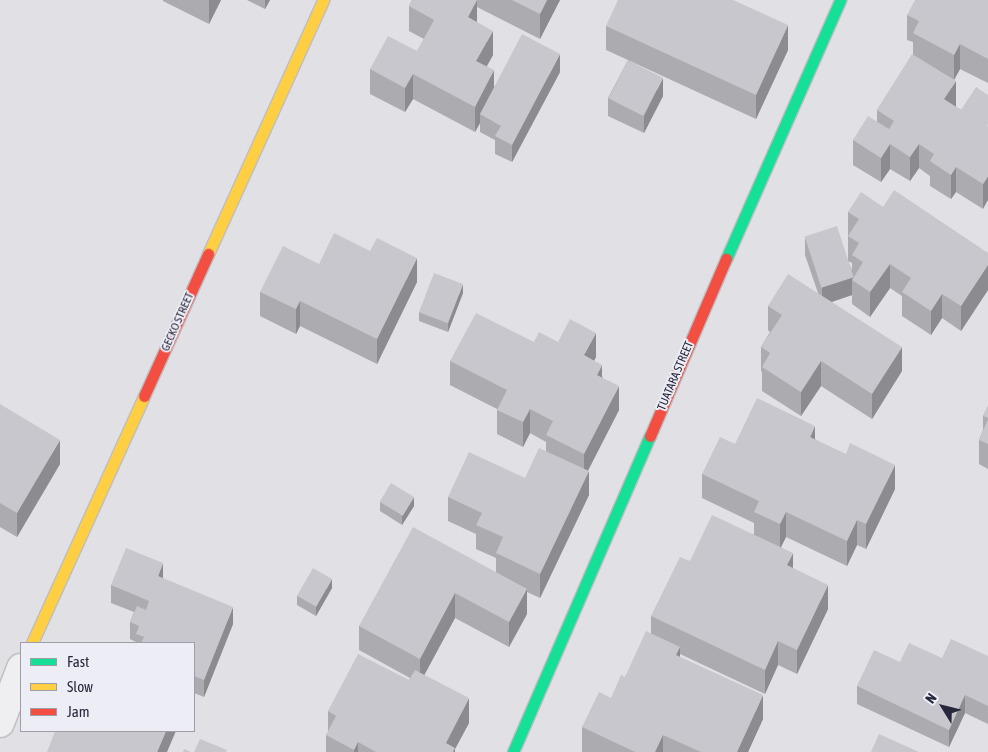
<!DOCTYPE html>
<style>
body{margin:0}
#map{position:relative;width:988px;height:752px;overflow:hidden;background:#e0e0e5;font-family:"Asap Condensed",sans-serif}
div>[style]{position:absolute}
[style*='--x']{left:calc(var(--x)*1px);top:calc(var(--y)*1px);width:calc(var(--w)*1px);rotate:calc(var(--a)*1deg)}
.roads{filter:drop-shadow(1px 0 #bdbdc2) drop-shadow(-1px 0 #bdbdc2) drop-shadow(0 1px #bdbdc2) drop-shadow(0 -1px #bdbdc2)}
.street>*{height:28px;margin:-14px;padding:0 14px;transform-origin:14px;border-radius:14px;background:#efeff1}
.fast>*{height:11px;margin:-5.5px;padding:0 5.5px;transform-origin:5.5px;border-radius:5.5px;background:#16e098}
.slow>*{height:11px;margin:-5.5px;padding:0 5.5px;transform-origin:5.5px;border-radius:5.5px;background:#ffcf43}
.jam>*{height:11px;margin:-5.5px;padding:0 5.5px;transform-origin:5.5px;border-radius:5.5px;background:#f24e42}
.wall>*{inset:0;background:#ababb0}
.shaded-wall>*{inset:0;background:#8b8b90}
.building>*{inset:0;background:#c7c7cd;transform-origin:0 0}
span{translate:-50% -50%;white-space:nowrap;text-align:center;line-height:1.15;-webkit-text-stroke:4px #ededf5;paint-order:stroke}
.street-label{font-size:12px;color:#28283d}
.legend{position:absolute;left:20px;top:642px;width:175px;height:90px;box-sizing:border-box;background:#ededf5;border:1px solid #9e9eab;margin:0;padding:6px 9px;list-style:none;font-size:15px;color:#28283d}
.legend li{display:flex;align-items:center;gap:10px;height:25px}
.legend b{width:25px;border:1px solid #9e9eab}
.north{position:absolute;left:918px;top:682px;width:50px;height:50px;-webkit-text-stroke:4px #ededf5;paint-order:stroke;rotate:306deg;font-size:14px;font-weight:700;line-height:20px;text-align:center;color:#28283d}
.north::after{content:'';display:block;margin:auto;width:18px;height:22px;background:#28283d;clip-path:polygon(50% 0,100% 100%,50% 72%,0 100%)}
</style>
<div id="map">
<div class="roads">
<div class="street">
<i style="--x:0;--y:723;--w:59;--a:-69.1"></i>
</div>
<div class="fast">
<i style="--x:726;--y:259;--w:283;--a:-66.2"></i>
<i style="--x:513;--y:752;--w:344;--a:-66.6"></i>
</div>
<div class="slow">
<i style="--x:208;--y:254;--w:279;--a:-65.6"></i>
<i style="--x:32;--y:643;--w:271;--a:-65.6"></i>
</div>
<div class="jam">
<i style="--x:144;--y:396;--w:156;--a:-65.7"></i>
<i style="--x:650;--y:436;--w:193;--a:-66.8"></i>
</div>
</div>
<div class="wall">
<i style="clip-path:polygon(163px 0,221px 0,209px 24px,163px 1px)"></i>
<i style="clip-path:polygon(247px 0,270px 0,265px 9px)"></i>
<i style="clip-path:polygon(412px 0,560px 0,540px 39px,477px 7px,477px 22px,493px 55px,487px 66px,494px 86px,560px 72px,512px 162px,495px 154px,495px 140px,480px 132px,480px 123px,475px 132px,413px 99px,405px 112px,370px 94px,370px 69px,417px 51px,424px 39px,409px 31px,409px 6px)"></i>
<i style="clip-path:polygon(988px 0,988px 83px,960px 69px,954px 80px,947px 76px,955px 106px,961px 110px,988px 95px,983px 209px,956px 192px,951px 199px,930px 186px,930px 176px,919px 168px,910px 181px,890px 169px,881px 182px,853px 165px,853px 140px,877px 122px,877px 110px,913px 54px,913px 42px,907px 40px,907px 15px)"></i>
<i style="clip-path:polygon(606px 26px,788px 50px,756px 119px,630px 61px,663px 96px,644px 133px,608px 116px,608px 98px,628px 60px,606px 50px)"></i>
<i style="clip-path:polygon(evenodd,883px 207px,988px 253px,988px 290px,961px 331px,942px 318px,931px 335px,902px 316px,902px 296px,890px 288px,870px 317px,852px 304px,852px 295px,832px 302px,902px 371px,872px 419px,821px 386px,801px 416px,762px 391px,762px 372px,761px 371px,761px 347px,770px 332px,768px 330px,768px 306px,818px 293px,805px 255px,805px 237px,848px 260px,848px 212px,883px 207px,848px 261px,852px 263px,852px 270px,848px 261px)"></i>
<i style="clip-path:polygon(319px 264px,417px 282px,377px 364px,300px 326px,296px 334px,260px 316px,260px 292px)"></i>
<i style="clip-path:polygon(463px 293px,448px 332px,419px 321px,419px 312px)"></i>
<i style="clip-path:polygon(534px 342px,558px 342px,596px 357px,594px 360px,619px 410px,588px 471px,589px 495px,540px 598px,527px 592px,527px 614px,509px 647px,455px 618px,424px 675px,469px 723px,455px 749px,455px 752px,326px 752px,326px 735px,328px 732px,328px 711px,409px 680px,410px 678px,359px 650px,359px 626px,496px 572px,496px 558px,476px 549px,476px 534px,448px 521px,448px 497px,525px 478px,546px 451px,546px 442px,530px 433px,523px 447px,497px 434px,497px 409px,450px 385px,450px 361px)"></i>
<i style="clip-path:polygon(0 404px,60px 464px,17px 537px,0 527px)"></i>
<i style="clip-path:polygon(988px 406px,988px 469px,979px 464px,979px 440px,983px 430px,983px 416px)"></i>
<i style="clip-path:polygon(815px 439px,895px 489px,866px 549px,857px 545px,847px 566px,786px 537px,781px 547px,793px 568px,828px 609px,797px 674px,778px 665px,765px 694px,680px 654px,680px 657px,763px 719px,748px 752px,582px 752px,582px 727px,611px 698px,625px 677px,651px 634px,651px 616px,690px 561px,754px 534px,754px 523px,702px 498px,702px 474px,735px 444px)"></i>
<i style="clip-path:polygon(380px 502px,414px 506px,402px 525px,380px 511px)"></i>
<i style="clip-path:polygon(163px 578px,233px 624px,204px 697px,194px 693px,194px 643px,136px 643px,136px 642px,130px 639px,130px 622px,134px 612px,111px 603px,111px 585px)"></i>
<i style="clip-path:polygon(332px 588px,316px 616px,297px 605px,297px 596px)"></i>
<i style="clip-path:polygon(988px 656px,988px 724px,965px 713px,949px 747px,857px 704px,857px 686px,900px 662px,942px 658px)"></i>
</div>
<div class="shaded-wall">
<i style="clip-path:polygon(209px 0,221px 0,209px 24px)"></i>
<i style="clip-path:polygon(265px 0,270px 0,265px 9px)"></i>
<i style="clip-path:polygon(477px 0,477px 24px,468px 17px)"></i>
<i style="clip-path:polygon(547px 0,560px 0,540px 39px,540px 14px)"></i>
<i style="clip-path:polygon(788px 25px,788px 50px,756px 119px,756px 95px)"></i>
<i style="clip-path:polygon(493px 31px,493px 55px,476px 85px,476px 61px)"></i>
<i style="clip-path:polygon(960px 44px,960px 69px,954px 80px,954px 55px)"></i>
<i style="clip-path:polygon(560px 54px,560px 72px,512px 162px,512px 145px)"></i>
<i style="clip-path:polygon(494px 70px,494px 95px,480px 114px,480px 123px,475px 132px,475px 107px)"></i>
<i style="clip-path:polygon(413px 74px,413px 99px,405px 112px,405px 88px)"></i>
<i style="clip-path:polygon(663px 78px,663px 96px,644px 133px,644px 116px)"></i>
<i style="clip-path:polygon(956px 81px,956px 106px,944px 124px,944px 99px)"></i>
<i style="clip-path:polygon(890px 144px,890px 169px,881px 182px,881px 158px)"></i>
<i style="clip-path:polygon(919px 144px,919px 168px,910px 181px,910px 157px)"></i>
<i style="clip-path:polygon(956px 167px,956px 192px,951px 199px,951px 175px)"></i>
<i style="clip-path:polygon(988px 176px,988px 200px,983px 209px,983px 184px)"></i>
<i style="clip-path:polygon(417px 258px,417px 282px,377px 364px,377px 339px)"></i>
<i style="clip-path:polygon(890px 264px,890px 288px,870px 317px,870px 292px)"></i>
<i style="clip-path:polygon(988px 265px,988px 290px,961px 331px,961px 306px)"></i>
<i style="clip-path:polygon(854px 277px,852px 280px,852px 295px,822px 305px,822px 287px)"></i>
<i style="clip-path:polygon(463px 284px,463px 293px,448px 332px,448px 323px)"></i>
<i style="clip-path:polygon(942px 294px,942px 318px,931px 335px,931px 311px)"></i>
<i style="clip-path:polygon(300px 301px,300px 326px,296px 334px,296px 309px)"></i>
<i style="clip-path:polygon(596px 333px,596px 357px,584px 380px,584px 355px)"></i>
<i style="clip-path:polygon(902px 347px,902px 371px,872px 419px,872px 394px)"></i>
<i style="clip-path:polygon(821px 361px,821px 386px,801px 416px,801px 392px)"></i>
<i style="clip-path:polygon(602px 365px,602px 389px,597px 375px)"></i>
<i style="clip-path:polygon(619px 386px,619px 410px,584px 478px,584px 454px)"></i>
<i style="clip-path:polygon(530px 409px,530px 433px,523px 447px,523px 422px)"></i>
<i style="clip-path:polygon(815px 426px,815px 451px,810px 437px)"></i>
<i style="clip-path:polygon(60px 440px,60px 464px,17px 537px,17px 513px)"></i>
<i style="clip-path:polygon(895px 465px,895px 489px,866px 549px,866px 524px)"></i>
<i style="clip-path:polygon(589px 471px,589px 495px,540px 598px,540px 574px)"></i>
<i style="clip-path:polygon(414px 497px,414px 506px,402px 525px,402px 516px)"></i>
<i style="clip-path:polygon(786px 512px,786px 537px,780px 549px,780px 524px)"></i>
<i style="clip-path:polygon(857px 520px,857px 545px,847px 566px,847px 541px)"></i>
<i style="clip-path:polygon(793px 553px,793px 578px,787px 565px)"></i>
<i style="clip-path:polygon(163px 563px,163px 580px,158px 576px)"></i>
<i style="clip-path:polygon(332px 579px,332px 588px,316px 616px,316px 607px)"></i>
<i style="clip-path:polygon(828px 585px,828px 609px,797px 674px,797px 650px)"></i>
<i style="clip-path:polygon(527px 589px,527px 614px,509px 647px,509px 622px)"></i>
<i style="clip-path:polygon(455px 593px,455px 618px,420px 683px,420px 659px)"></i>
<i style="clip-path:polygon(233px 607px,233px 624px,204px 697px,204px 680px)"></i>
<i style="clip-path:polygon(778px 641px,778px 665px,765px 694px,765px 670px)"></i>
<i style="clip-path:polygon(680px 647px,680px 671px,676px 655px)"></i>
<i style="clip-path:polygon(763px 695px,763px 719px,748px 752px,737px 752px)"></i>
<i style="clip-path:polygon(965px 695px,965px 713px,949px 747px,949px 730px)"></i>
<i style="clip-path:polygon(469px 698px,469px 723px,455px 749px,455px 752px,446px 752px,446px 743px)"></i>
<i style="clip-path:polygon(166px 731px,176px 731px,167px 752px,157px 752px)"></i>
<i style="clip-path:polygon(663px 735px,663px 752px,655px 752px)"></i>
<i style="clip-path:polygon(358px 742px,358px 752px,354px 752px,354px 750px)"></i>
</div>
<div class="building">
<i style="clip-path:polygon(412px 0,477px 0,468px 17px,493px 31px,476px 61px,494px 70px,475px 107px,413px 74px,405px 88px,370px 69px,388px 36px,417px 51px,434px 20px,409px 6px)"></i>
<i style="clip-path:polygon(512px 0,547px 0,540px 14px)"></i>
<i style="clip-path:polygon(618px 0,733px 0,788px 25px,756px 95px,606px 26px)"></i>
<i style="clip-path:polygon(915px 0,988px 0,988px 59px,960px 44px,954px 55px,913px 33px,919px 21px,907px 15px)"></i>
<i style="clip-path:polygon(522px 34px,560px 54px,512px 145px,495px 136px,501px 126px,480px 114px)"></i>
<i style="clip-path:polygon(912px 54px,956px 81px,944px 99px,961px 110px,976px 87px,988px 95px,988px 124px,987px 126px,988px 127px,988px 176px,983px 184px,956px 167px,951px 175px,930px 161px,934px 154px,919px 144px,910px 157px,890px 144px,881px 158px,853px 140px,868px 116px,889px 129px,894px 121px,877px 110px)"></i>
<i style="left:628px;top:60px;width:39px;height:43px;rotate:27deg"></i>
<i style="clip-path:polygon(894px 190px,988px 253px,988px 265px,961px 306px,942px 294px,931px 311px,902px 292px,911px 278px,890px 264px,870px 292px,852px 280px,863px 262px,852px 255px,859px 243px,848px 236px,859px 219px,848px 212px,861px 192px,883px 207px)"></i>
<i style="left:837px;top:226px;width:54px;height:34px;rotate:72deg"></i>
<i style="clip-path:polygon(334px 233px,370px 251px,377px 238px,417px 258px,377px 339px,300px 301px,296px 309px,260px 292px,283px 246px,319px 264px)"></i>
<i style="left:434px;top:273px;width:31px;height:42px;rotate:21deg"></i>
<i style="clip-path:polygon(788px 274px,902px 347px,872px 394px,821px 361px,801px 392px,762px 367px,770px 353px,761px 347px,782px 315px,768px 306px)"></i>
<i style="clip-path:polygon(476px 313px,534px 342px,539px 332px,558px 342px,570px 319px,596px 333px,584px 355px,602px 365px,597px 375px,619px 386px,584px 454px,546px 435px,553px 421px,530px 409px,523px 422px,497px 410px,507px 390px,450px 361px)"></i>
<i style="clip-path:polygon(757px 398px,815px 426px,810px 437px,846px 454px,850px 443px,895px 465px,866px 524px,857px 520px,847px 541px,786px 512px,780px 524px,754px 512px,759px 501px,702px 474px,720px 437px,735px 444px)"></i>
<i style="clip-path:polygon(0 404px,60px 440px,17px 513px,0 503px)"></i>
<i style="clip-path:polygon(988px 406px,988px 418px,983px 416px)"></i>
<i style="clip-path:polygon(988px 419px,988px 444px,979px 440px)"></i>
<i style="clip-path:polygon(539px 448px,589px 471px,540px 574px,496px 553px,503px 537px,476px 525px,482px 513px,448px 497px,469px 452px,525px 478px)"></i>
<i style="left:391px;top:483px;width:27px;height:22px;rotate:31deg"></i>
<i style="clip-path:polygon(712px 515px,793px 553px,787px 565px,828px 585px,797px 650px,778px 641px,765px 670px,651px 616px,680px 557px,690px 561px)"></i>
<i style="clip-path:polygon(413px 527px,527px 589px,509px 622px,455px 593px,420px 659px,359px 626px)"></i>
<i style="clip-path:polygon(126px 548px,163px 563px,158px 576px,233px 607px,204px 680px,194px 676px,194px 643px,141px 643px,144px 637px,136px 634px,139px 626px,130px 622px,137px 606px,146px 610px,149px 601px,111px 585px)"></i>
<i style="left:313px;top:568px;width:22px;height:32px;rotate:30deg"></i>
<i style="clip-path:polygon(646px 631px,680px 647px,676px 655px,763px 695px,737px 752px,701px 752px,663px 735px,655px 752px,635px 752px,582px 727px,599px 692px,611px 698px,621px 675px,625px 677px)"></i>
<i style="clip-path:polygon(951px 639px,988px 656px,988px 706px,965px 695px,949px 730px,857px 686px,874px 650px,900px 662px,909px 643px,942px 658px)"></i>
<i style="clip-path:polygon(358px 654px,409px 680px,415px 670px,469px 698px,446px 743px,455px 748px,453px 752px,376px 752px,358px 742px,354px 750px,326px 735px,336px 716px,328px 711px)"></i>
<i style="clip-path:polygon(55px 731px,166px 731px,157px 752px,47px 752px)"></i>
<i style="clip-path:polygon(879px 734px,919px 752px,871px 752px)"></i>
<i style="clip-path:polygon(200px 739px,227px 750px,226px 752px,194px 752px)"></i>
<i style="clip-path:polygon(184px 749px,191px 752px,183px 752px)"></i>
</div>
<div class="street-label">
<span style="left:178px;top:322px;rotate:-66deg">GECKO STREET</span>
<span style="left:676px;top:376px;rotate:-67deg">TUATARA STREET</span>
</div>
<ul class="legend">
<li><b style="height:6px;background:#16e098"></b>Fast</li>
<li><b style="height:6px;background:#ffcf43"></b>Slow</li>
<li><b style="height:6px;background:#f24e42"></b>Jam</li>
</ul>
<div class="north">N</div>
</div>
